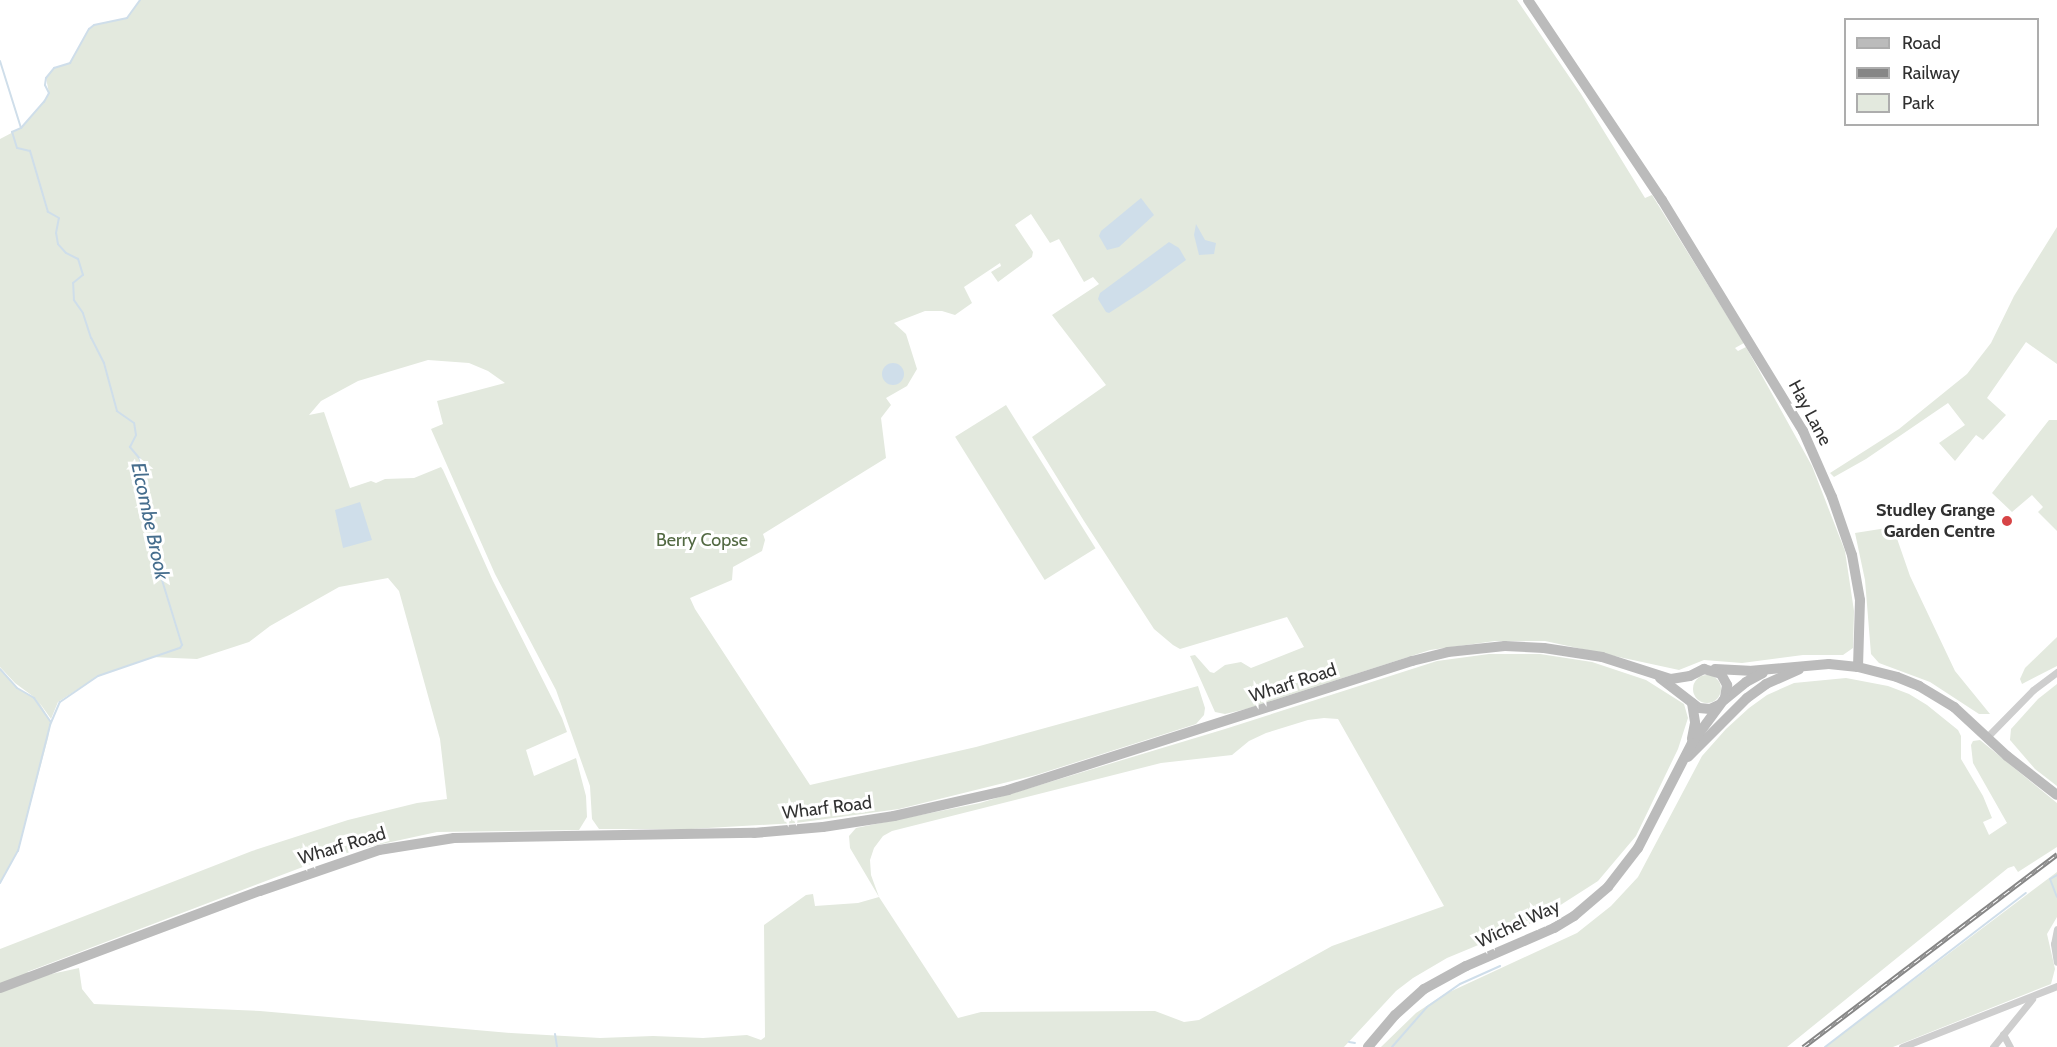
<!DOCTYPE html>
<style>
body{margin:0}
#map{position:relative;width:2057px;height:1047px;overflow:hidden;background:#fff;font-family:Cabin,sans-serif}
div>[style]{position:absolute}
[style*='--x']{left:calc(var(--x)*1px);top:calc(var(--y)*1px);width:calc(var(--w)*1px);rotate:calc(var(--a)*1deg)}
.green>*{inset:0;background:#e3e9de;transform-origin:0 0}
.round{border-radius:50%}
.water>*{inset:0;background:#cfdeea}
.stream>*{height:2px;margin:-1px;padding:0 1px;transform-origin:1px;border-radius:1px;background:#cfdeea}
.street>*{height:7px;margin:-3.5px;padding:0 3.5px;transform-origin:3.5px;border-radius:3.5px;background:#cecece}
.secondary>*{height:10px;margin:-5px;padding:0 5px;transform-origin:5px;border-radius:5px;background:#bbb}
.rail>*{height:4.5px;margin-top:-2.25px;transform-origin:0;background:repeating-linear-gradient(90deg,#fff 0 7px,#868686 0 14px);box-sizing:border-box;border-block:2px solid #868686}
.dots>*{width:16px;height:16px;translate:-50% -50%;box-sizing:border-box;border:3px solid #fff;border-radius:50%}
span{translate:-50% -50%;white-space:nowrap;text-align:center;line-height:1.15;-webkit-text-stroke:6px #fff;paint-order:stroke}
.street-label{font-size:18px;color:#313131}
.poi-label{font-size:18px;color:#313131;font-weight:700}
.right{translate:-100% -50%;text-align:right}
.park-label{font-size:18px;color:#526942}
.water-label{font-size:20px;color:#456d8d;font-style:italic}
.legend{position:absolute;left:1844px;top:18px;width:195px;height:108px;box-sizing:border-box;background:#fff;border:2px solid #adadad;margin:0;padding:8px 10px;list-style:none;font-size:18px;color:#313131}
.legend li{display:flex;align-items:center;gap:12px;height:30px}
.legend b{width:30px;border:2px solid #adadad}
</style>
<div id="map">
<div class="green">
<i style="clip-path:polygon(evenodd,140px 0,1517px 0,1581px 94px,1645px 198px,1652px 195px,1744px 343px,1735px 348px,1738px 351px,1746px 347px,1812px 466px,1845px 551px,1854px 611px,1853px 648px,1843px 655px,1803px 655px,1742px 663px,1704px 660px,1679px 670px,1545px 641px,1495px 641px,1430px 650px,1246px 709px,1225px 714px,1215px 712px,1190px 656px,1195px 655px,1210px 672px,1214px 673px,1225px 665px,1241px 662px,1251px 668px,1304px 647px,1287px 617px,1180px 649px,1173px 645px,1154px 629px,1084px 521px,1032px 437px,1106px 385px,1052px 315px,1099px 284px,1093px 277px,1084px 282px,1059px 239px,1050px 243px,1031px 214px,1015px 225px,1033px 252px,1032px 257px,998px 282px,991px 272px,1001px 266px,1000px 263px,964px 287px,972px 303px,955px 315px,942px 311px,925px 311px,894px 323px,906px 334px,917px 369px,907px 386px,886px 398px,891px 405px,881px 418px,886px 458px,763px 534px,765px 540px,762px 551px,733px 567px,732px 580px,690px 598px,695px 609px,810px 785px,976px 747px,1198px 686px,1205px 708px,1204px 715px,1196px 724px,1036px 775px,899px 809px,796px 823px,690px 829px,599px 829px,592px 819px,590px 786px,556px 690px,495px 574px,431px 429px,443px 424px,437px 401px,505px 383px,488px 371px,469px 363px,428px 360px,358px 381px,321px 401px,309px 415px,324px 412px,350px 488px,371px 481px,376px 483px,385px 479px,414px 478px,441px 467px,443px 470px,493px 581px,562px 718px,567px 732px,526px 750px,534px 776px,576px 758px,586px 796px,587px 817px,579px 830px,437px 832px,368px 847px,316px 862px,27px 972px,47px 975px,79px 968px,82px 989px,94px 1004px,260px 1011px,511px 1033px,600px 1038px,653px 1036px,703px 1038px,747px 1035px,761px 1040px,765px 1037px,764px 925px,806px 895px,813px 894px,815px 906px,858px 903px,879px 897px,850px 848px,849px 836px,856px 828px,980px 803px,1225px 729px,1437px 661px,1489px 654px,1540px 654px,1592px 662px,1646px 680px,1684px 704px,1688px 718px,1678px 749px,1636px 836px,1598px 881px,1534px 922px,1447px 958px,1413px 978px,1396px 991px,1344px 1047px,0 1047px,0 949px,252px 851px,348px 820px,417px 803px,447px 799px,440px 739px,399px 591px,388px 578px,339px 587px,270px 626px,249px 642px,197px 659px,152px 657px,98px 676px,58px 702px,51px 719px,39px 702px,51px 722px,48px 738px,18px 851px,0 883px,0 669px,17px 688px,34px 697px,15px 683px,0 667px,0 139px,21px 128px,44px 102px,49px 93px,46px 78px,54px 68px,70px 63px,89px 29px,94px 25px,127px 18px,140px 0,1324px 718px,1338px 719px,1444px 906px,1332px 946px,1199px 1020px,1184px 1022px,1155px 1011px,981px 1012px,958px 1018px,879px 897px,871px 875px,870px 860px,874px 848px,883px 836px,892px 831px,1161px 763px,1232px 755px,1249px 741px,1266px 733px,1308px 720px,1324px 718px)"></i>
<i style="clip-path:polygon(2057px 227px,2057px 364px,2026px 342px,1987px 398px,2006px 415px,1983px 440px,1976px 435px,1955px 461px,1939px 443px,1965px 425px,1948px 403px,1866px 459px,1834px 477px,1830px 473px,1899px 429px,1967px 374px,1991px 343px,2014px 296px)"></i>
<i style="left:1006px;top:405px;width:169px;height:60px;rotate:58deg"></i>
<i style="clip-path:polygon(2049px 420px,2057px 420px,2057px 531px,2038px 512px,2043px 507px,2032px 495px,2012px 512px,1992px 493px)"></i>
<i style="clip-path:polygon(1893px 527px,1910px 576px,1955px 671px,1990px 714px,1979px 714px,1930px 682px,1879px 663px,1871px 654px,1865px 580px,1855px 533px)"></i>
<i style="clip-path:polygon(2057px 637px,2057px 666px,2022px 684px,2020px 679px,2025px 668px)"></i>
<i class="round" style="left:1693px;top:675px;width:28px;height:28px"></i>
<i style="clip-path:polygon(1846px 678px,1888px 686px,1909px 694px,1927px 705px,1958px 730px,1961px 736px,1961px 759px,1983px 796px,1992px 818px,1983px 822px,1989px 835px,2007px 823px,1973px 763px,1971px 745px,1973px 741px,1980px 740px,2057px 803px,2057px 847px,2018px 872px,2014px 866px,2008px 868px,1787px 1047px,1381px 1047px,1416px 1013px,1443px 995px,1577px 933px,1611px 906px,1638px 877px,1702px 756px,1726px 729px,1749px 708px,1767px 695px,1794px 683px)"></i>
<i style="clip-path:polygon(2057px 684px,2057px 786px,2035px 769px,2010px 740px,2011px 729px,2038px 699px)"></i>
<i style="clip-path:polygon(2057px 872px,2057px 917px,2047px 934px,2055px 969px,2051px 984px,1893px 1047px,1825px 1047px)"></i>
</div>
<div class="water">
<i style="clip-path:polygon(1141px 198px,1154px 215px,1119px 247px,1107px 250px,1099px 236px,1101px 231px)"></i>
<i style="clip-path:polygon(1196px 224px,1205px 240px,1216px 243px,1214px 254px,1199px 255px,1194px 235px)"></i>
<i style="clip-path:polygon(1169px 242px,1179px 248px,1186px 260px,1146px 289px,1109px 313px,1106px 312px,1098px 299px,1100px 293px)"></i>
<i class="round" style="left:882px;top:363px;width:22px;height:22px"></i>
<i style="clip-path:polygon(360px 502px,372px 540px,343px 548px,335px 510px)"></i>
</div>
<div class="stream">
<i style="--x:0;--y:61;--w:70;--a:72.6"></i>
<i style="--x:0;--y:669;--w:25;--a:48"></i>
<i style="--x:17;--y:688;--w:20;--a:30"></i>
<i style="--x:34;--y:698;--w:29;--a:55"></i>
<i style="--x:2057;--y:875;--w:8;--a:150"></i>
<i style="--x:2050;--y:879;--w:19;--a:69"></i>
<i style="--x:0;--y:883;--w:37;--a:-61"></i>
<i style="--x:18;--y:851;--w:130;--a:-75.7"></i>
<i style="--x:50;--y:725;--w:25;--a:-67"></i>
<i style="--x:60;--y:702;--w:46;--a:-34.4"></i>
<i style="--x:98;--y:676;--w:87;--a:-18.9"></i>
<i style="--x:180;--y:648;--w:4;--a:-56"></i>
<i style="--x:182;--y:645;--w:106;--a:-107.1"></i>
<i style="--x:151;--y:544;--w:24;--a:-83"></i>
<i style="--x:154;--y:520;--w:12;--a:-132"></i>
<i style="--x:146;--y:511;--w:20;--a:-93"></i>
<i style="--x:145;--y:491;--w:17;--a:-111"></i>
<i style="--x:139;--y:475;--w:16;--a:-86"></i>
<i style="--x:140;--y:459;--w:16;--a:-130"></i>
<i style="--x:130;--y:447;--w:13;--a:-63"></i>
<i style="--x:136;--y:435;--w:12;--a:-99"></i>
<i style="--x:134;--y:423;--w:21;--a:-145"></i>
<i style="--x:117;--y:411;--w:50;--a:-105.2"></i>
<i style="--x:104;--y:363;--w:28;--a:-117"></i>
<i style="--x:91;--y:338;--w:26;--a:-108"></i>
<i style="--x:83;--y:313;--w:16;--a:-125"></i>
<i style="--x:74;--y:300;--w:17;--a:-93"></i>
<i style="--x:73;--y:283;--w:13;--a:-39"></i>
<i style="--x:83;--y:275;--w:17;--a:-107"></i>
<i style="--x:78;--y:259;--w:13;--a:-153"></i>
<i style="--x:66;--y:253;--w:12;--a:-132"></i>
<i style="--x:58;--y:244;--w:11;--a:-100"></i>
<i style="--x:56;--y:233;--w:15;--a:-79"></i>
<i style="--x:59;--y:218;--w:13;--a:-151"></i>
<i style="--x:48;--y:212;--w:64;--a:-106.4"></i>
<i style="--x:30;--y:151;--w:13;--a:-167"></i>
<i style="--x:17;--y:148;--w:17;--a:-107"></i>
<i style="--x:12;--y:132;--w:10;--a:-24"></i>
<i style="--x:21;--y:128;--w:35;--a:-49"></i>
<i style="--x:44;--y:102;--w:10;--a:-61"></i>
<i style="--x:49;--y:93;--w:9;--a:-117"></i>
<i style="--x:45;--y:85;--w:7;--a:-82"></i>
<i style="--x:46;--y:78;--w:13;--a:-51"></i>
<i style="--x:54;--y:68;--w:17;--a:-17"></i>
<i style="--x:70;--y:63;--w:39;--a:-61"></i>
<i style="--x:89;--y:29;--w:6;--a:-39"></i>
<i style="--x:94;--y:25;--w:34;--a:-12"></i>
<i style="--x:127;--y:18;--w:22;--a:-54"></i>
<i style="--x:555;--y:1034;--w:13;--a:81"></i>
<i style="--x:1349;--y:1042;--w:6;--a:9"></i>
<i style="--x:1392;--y:1047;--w:53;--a:-48.8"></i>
<i style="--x:1427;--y:1007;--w:40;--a:-34.9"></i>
<i style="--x:1460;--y:984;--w:44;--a:-24.2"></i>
<i style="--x:1825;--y:1047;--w:253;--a:-37.5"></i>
</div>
<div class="street">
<i style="--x:1987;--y:737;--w:66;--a:-45.6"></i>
<i style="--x:2033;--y:690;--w:30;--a:-37"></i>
<i style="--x:2057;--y:929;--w:15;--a:101"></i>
<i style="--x:2054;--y:944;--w:18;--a:81"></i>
<i style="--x:2003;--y:1034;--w:15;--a:62"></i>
<i style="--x:1902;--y:1047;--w:167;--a:-21.5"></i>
<i style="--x:1993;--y:1047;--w:62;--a:-50.9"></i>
</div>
<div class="secondary">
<i style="--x:1528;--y:0;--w:241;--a:56.2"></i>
<i style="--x:1662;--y:200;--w:271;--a:58.6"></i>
<i style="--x:1803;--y:431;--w:72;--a:66.3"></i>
<i style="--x:1832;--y:497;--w:61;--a:71"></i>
<i style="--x:1852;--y:555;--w:46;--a:79.9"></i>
<i style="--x:1860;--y:600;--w:67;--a:91.7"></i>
<i style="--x:1715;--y:669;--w:34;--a:3"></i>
<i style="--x:1749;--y:671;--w:80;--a:-5"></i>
<i style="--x:1829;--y:664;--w:29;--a:6"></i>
<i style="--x:1858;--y:667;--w:40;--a:14.4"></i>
<i style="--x:1897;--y:677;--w:24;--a:22"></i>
<i style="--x:1919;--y:686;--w:41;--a:31"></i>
<i style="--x:1954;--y:707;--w:72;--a:42.8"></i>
<i style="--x:2007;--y:756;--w:63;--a:38"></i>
<i style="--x:1660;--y:678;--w:49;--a:37.6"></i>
<i style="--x:1699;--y:708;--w:11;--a:5"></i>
<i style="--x:1710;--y:709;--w:10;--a:-24"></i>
<i style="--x:1724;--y:700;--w:28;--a:-39"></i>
<i style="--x:1746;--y:682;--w:19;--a:-28"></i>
<i style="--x:1692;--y:703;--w:20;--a:81"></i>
<i style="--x:1695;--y:723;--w:16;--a:101"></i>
<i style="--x:1688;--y:757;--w:83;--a:-45"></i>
<i style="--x:1747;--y:698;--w:24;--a:-36"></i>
<i style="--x:1766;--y:684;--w:36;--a:-24"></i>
<i style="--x:0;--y:988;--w:278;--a:-20.5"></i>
<i style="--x:260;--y:891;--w:126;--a:-19"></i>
<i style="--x:379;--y:850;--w:76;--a:-9.1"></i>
<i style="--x:454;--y:838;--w:300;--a:-1"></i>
<i style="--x:754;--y:833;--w:69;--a:-5"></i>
<i style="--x:823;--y:827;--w:72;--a:-8.8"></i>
<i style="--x:894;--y:816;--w:117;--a:-12.8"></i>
<i style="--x:1008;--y:790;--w:424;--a:-17.7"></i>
<i style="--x:1412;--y:661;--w:37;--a:-14"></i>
<i style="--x:1448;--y:652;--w:57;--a:-6"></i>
<i style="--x:1505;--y:646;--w:39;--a:3"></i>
<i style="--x:1544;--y:648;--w:59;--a:8.8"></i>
<i style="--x:1602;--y:657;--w:72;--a:17.7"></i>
<i style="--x:1671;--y:679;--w:19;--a:-9"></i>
<i style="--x:1690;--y:676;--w:16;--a:-27"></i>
<i style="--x:1704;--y:669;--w:18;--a:16"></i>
<i style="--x:1721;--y:674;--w:13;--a:61"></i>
<i style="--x:1727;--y:685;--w:13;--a:99"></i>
<i style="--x:1725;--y:698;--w:56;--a:126.3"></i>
<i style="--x:1692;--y:743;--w:118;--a:117.2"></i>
<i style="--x:1638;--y:848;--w:49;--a:127.6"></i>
<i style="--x:1608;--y:887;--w:45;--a:139.5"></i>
<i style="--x:1574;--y:916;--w:23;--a:149"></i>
<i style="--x:1554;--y:928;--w:96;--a:156.6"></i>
<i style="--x:1466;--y:966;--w:48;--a:151.3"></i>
<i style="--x:1424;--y:989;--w:39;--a:138"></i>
<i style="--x:1395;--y:1015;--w:42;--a:130.2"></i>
</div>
<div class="rail">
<i style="--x:1803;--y:1047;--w:319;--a:-37.2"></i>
</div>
<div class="dots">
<i style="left:2007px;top:521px;background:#d74446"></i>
</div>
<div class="street-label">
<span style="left:1810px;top:413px;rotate:62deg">Hay Lane</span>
<span style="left:1293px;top:683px;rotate:-18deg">Wharf Road</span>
<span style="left:827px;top:808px;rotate:-7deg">Wharf Road</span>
<span style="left:342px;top:846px;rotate:-17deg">Wharf Road</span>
<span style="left:1518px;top:924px;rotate:-25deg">Wichel Way</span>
</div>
<div class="poi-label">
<span class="right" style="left:1995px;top:521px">Studley Grange<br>Garden Centre</span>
</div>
<div class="park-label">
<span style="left:702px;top:540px">Berry Copse</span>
</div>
<div class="water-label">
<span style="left:150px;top:521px;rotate:78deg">Elcombe Brook</span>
</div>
<ul class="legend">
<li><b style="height:8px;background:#bbb"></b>Road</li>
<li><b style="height:8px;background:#868686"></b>Railway</li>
<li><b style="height:16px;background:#e3e9de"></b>Park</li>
</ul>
</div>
